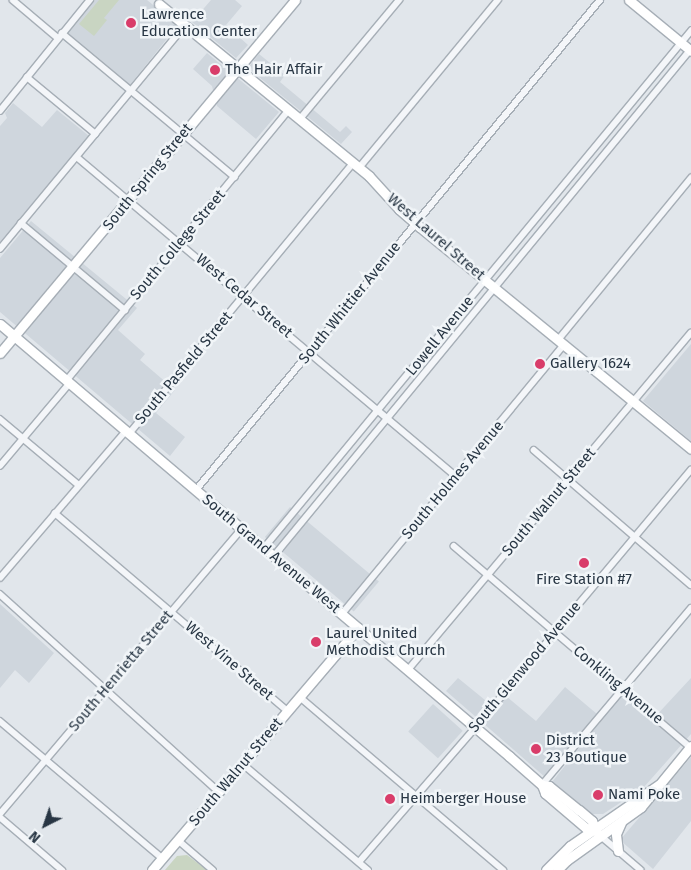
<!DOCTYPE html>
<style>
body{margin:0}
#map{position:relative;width:691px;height:870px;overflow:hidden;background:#e1e6eb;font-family:"Fira Sans",sans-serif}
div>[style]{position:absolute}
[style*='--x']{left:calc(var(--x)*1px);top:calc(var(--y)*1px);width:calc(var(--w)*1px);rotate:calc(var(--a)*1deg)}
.built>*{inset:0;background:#cfd6dd;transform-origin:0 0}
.green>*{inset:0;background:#c9d5c2}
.roads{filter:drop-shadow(1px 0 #a6aeb6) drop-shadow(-1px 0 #a6aeb6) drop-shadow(0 1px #a6aeb6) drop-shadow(0 -1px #a6aeb6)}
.street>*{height:5.5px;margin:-2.75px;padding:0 2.75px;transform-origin:2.75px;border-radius:2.75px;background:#f4f6f9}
.secondary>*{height:9px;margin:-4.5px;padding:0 4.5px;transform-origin:4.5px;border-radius:4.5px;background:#fff}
.dots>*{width:14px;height:14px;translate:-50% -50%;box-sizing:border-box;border:2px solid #f1f5f8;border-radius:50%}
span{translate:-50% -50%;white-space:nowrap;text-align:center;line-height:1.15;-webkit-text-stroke:5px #f1f5f8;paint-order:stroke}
.poi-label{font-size:15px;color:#283644}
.left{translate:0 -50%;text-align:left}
.street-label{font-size:15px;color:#283644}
.north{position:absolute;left:20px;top:800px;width:50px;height:50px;-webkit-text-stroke:4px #f1f5f8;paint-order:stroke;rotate:221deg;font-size:14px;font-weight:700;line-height:20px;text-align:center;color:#283644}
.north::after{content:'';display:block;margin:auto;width:18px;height:22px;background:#283644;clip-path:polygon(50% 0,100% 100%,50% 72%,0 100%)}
</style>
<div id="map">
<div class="built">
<i style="clip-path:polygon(95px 0,147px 0,178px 25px,130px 85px,67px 33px)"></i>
<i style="clip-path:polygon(211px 0,235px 0,242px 6px,226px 25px,248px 45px,236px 58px,192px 22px)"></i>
<i style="clip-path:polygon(207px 53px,279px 112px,256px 139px,217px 106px,212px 86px,193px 69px)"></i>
<i style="clip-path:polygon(259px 54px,285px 75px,280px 82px,340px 132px,346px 126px,352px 132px,341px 144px,248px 68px)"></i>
<i style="clip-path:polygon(13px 103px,42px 127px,57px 110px,89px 136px,0 242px,0 126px,7px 118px,5px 113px)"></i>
<i style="clip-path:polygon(31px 221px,137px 308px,118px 330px,145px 354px,140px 360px,175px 390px,156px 413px,185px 437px,170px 456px,0 312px,0 258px)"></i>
<i style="clip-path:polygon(691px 344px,691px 441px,643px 401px)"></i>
<i style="left:290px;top:507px;width:116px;height:39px;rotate:40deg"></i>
<i style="clip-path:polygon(0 604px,54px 653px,29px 683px,15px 670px,0 688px)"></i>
<i style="clip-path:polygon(458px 678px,496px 709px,506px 696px,536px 721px,565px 687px,597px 714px,545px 777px,446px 691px)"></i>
<i style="clip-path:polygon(691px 678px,691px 734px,644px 787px,603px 814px,591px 814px,552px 782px,621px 696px,626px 697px,653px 719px)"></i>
<i style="left:433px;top:704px;width:40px;height:37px;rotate:42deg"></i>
<i style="clip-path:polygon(691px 757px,691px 821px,653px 869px,620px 840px)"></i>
</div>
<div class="green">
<i style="clip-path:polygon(99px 0,119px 0,104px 18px,107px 20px,94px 36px,79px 24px)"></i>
<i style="clip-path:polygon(187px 855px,207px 870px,165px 870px,177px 856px)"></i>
</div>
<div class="roads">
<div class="street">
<i style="--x:13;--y:0;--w:59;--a:40.2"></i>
<i style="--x:62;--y:33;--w:225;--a:39.8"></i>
<i style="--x:27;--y:77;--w:89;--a:39.6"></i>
<i style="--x:0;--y:111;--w:143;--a:-51"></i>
<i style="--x:300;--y:119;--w:155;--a:-50.2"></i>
<i style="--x:77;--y:157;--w:495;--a:40.1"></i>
<i style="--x:359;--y:168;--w:218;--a:-50.4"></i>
<i style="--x:21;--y:223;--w:136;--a:39.9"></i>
<i style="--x:0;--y:249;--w:291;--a:-50.4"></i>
<i style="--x:558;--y:340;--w:210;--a:-50.6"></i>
<i style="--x:67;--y:380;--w:350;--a:-50.6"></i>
<i style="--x:0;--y:419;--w:103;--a:39.9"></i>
<i style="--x:129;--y:434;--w:352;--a:-50.4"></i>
<i style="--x:534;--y:450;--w:207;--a:40.7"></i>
<i style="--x:0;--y:466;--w:109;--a:-49.9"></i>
<i style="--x:196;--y:490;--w:635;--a:-50.49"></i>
<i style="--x:55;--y:513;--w:306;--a:40.4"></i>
<i style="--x:454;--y:546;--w:310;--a:40.4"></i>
<i style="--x:264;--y:548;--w:671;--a:-50.45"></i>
<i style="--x:274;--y:556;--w:656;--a:-50.56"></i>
<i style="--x:0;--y:578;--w:194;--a:-49.4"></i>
<i style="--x:0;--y:594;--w:295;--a:42.1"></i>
<i style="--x:342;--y:614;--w:349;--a:-50.5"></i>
<i style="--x:408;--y:670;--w:440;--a:-50"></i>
<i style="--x:300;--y:697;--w:267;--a:40.4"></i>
<i style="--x:0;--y:721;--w:212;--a:40.2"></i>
<i style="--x:243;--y:764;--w:164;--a:40.3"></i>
<i style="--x:542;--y:785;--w:231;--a:-49.9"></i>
<i style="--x:0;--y:814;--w:374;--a:-49.7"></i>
<i style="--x:0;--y:817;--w:82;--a:40.5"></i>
<i style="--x:601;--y:836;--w:52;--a:40.4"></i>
<i style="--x:178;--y:840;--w:46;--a:40.6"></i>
<i style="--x:359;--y:862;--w:186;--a:-49.1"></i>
<i style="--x:481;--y:721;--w:327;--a:-50.1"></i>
</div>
<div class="secondary">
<i style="--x:629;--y:0;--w:80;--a:39.4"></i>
<i style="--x:159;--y:4;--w:271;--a:39.3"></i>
<i style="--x:369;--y:176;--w:45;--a:47.7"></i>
<i style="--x:399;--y:209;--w:28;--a:41"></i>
<i style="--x:420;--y:227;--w:350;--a:39.3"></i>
<i style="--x:0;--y:324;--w:668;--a:40.32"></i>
<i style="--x:509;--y:756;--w:44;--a:41.3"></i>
<i style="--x:542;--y:785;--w:9;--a:69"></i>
<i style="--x:545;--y:793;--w:54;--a:40.5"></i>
<i style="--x:586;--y:828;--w:8;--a:7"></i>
<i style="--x:0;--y:353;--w:460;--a:-50.1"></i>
<i style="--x:542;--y:785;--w:7;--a:8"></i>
<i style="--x:549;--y:786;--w:38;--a:39"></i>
<i style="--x:579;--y:810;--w:17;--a:40"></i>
<i style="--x:592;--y:821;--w:12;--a:66"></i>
<i style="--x:618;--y:851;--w:17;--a:-97"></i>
<i style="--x:616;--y:834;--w:12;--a:-66"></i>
<i style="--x:152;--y:870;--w:318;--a:-49.6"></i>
<i style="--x:546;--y:870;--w:34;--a:-45"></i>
<i style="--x:570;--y:846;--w:107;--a:-34.7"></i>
<i style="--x:557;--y:870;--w:14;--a:-45"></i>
<i style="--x:567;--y:860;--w:91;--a:-35.6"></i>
<i style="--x:641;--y:807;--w:79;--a:-50.7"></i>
</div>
</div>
<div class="dots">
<i style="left:131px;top:23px;background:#d93d6a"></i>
<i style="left:215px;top:70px;background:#d93d6a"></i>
<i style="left:540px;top:364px;background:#d93d6a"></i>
<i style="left:584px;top:563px;background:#d93d6a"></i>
<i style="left:316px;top:642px;background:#d93d6a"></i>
<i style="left:536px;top:749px;background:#d93d6a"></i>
<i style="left:598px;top:795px;background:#d93d6a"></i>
<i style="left:390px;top:799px;background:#d93d6a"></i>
</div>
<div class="poi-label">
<span class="left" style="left:141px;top:23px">Lawrence<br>Education Center</span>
<span class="left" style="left:225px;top:70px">The Hair Affair</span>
<span class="left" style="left:550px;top:364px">Gallery 1624</span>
<span style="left:584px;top:580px">Fire Station #7</span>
<span class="left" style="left:326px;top:642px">Laurel United<br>Methodist Church</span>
<span class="left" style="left:546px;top:749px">District<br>23 Boutique</span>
<span class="left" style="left:608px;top:795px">Nami Poke</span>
<span class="left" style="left:400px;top:799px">Heimberger House</span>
</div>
<div class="street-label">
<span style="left:148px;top:177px;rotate:-51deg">South Spring Street</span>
<span style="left:436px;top:237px;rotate:41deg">West Laurel Street</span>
<span style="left:178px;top:245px;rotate:-50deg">South College Street</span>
<span style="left:244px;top:296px;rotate:40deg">West Cedar Street</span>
<span style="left:350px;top:303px;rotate:-51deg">South Whittier Avenue</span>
<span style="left:440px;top:336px;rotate:-51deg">Lowell Avenue</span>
<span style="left:184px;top:368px;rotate:-50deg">South Pasfield Street</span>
<span style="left:453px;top:480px;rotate:-50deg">South Holmes Avenue</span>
<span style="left:549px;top:502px;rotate:-50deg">South Walnut Street</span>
<span style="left:271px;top:554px;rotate:40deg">South Grand Avenue West</span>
<span style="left:229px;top:661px;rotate:41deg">West Vine Street</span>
<span style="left:525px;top:667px;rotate:-50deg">South Glenwood Avenue</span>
<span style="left:121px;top:671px;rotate:-50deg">South Henrietta Street</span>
<span style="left:618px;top:685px;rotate:40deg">Conkling Avenue</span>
<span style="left:236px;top:772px;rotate:-50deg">South Walnut Street</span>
</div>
<div class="north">N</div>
</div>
